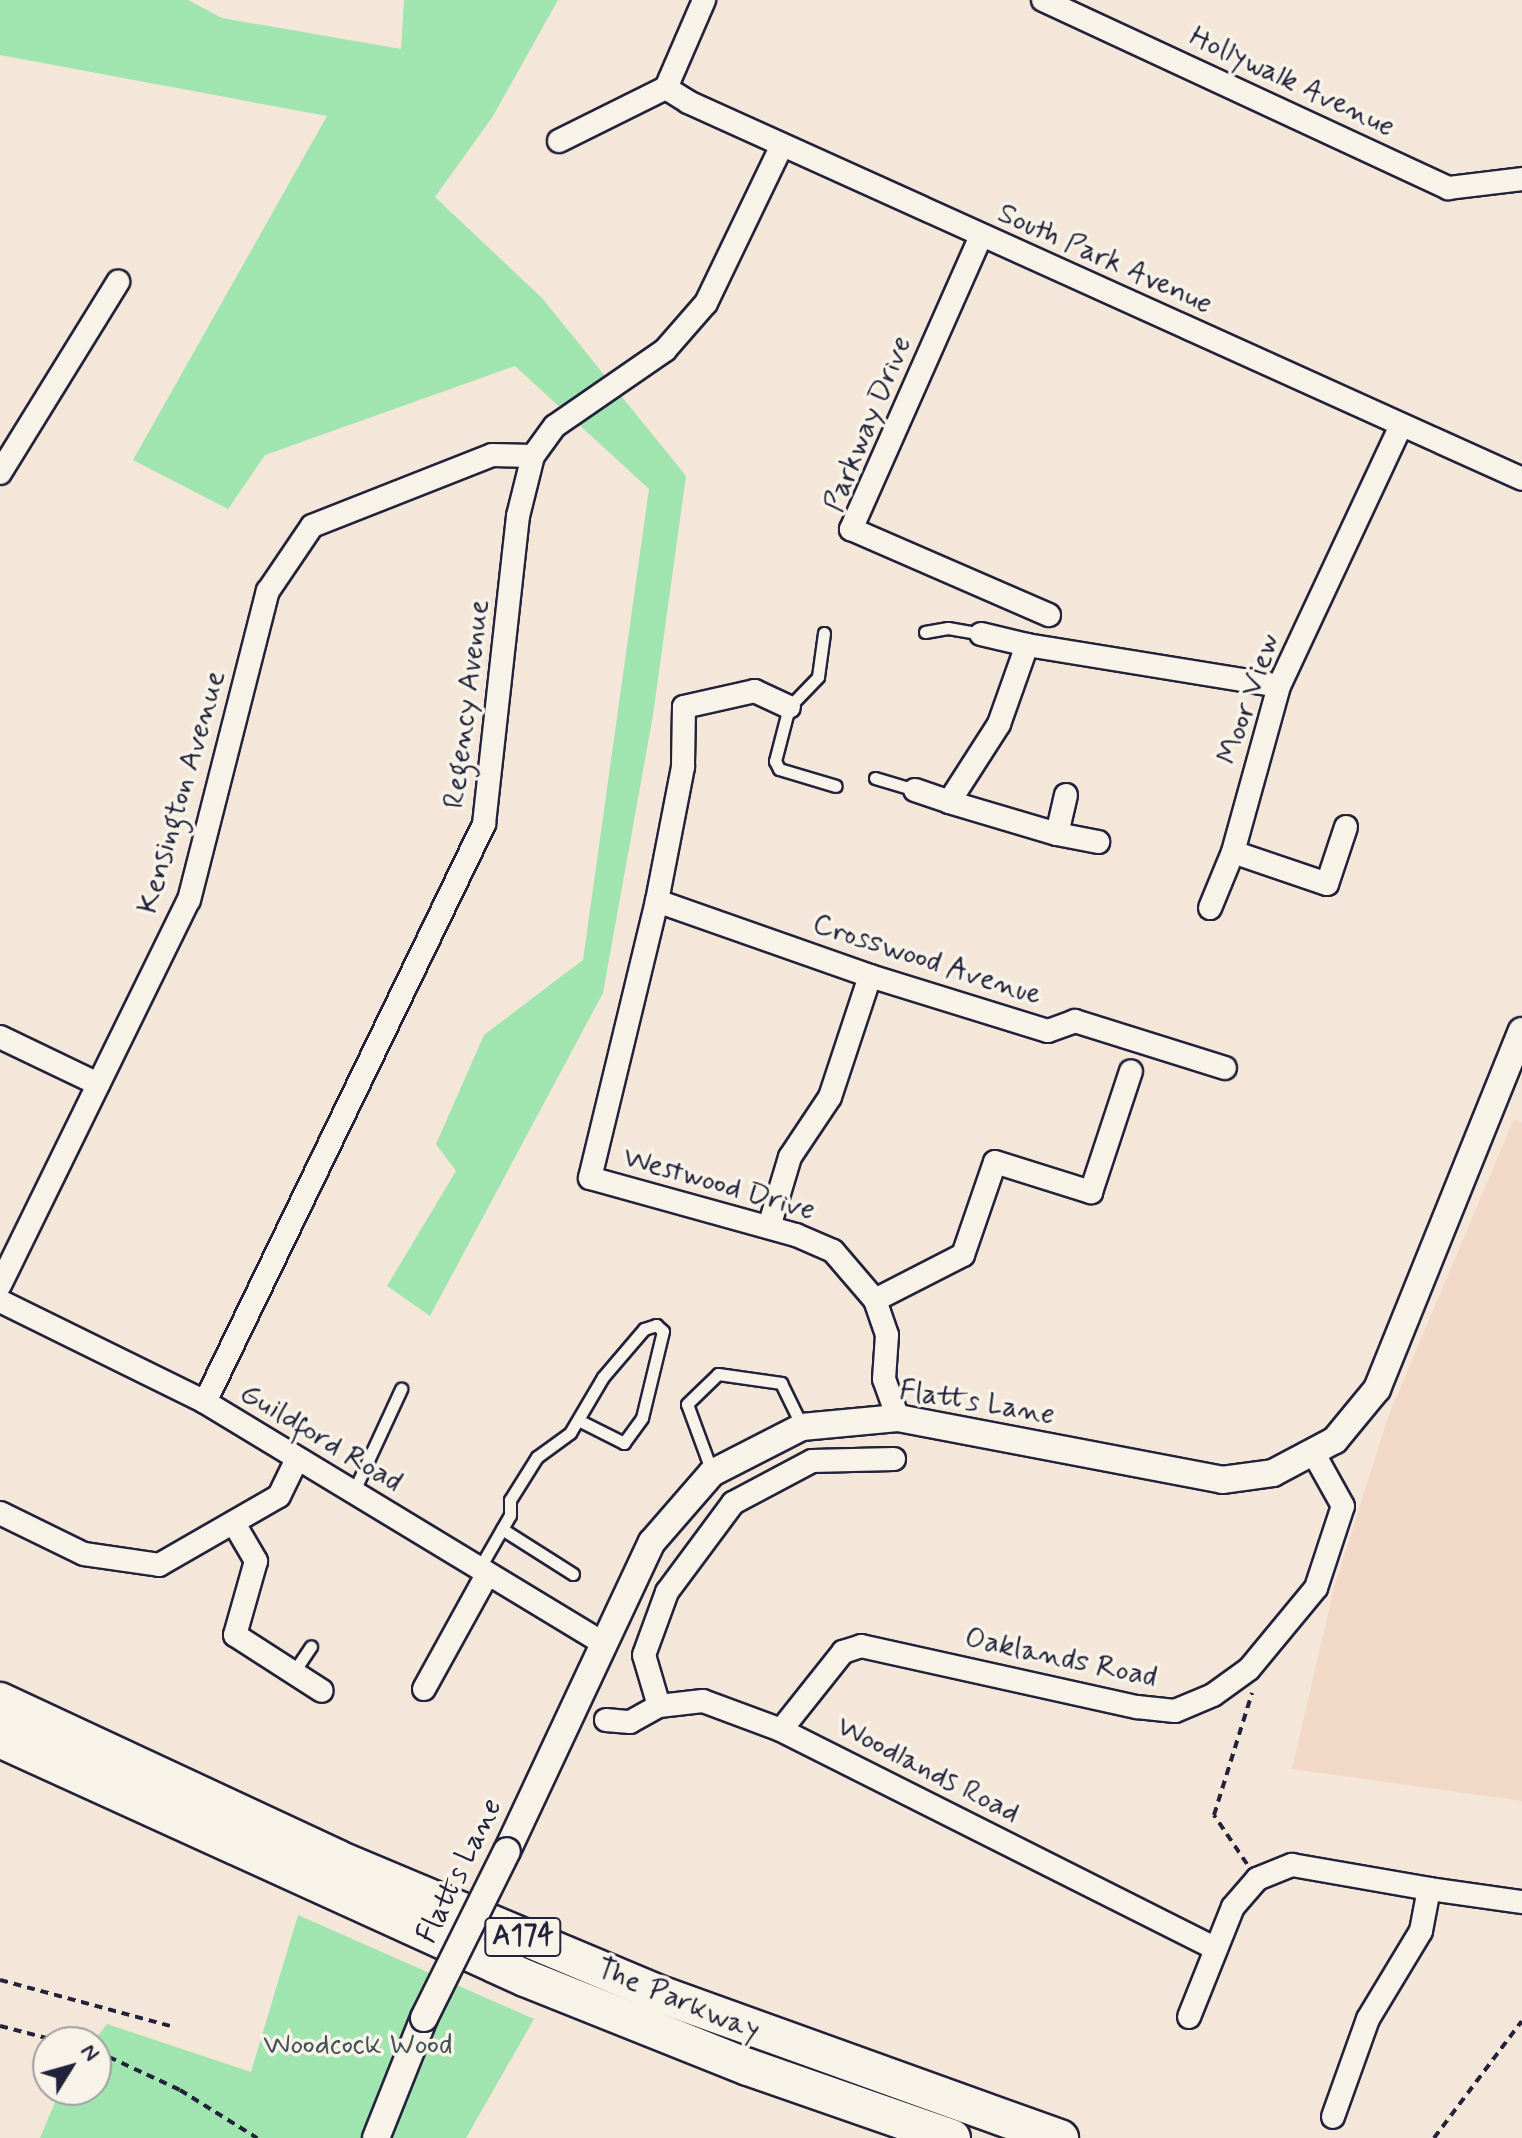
<!DOCTYPE html>
<style>
body{margin:0}
#map{position:relative;width:1522px;height:2138px;overflow:hidden;background:#f4e7d9;font-family:Mynerve,sans-serif}
div>[style]{position:absolute}
[style*='--x']{left:calc(var(--x)*1px);top:calc(var(--y)*1px);width:calc(var(--w)*1px);rotate:calc(var(--a)*1deg)}
.built>*{inset:0;background:#f1d8c7}
.green>*{inset:0;background:#a0e4af}
.path>*{height:4px;margin-top:-2px;transform-origin:0;background:repeating-linear-gradient(90deg,#22223b 0 8px,transparent 0 14px)}
.roads{filter:drop-shadow(2px 0 #22223b) drop-shadow(-2px 0 #22223b) drop-shadow(0 2px #22223b) drop-shadow(0 -2px #22223b)}
.service>*{height:11px;margin:-5.5px;padding:0 5.5px;transform-origin:5.5px;border-radius:5.5px;background:#f7f3e8}
.minor>*{height:22px;margin:-11px;padding:0 11px;transform-origin:11px;border-radius:11px;background:#f7f3e8}
.tertiary>*{height:26px;margin:-13px;padding:0 13px;transform-origin:13px;border-radius:13px;background:#f7f3e8}
.trunk>*{height:36px;margin:-18px;padding:0 18px;transform-origin:18px;border-radius:18px;background:#f7f3e8}
.bridges{filter:drop-shadow(2px 0 #22223b) drop-shadow(-2px 0 #22223b) drop-shadow(0 2px #22223b) drop-shadow(0 -2px #22223b)}
.tertiary-bridge>*{height:26px;margin:-13px;padding:0 13px;transform-origin:13px;border-radius:13px;background:#f7f3e8}
span{translate:-50% -50%;white-space:nowrap;text-align:center;line-height:1.15;-webkit-text-stroke:7px #f7f3e8;paint-order:stroke}
.shield-label span{padding:2px 6px;background:#f7f3e8;border:2px solid;border-radius:6px;-webkit-text-stroke-width:0}
.shield-label{font-size:28px;color:#22223b;font-weight:700}
.street-label{font-size:30px;color:#22223b}
.park-label{font-size:30px;color:#425258}
.north{position:absolute;left:32px;top:2026px;width:80px;height:80px;box-sizing:border-box;background:#f7f3e8;border:2px solid #a29fa3;border-radius:50%;rotate:53deg;font-size:22px;font-weight:700;line-height:32px;text-align:center;color:#22223b}
.north::after{content:'';display:block;margin:auto;width:28px;height:36px;background:#22223b;clip-path:polygon(50% 0,100% 100%,50% 72%,0 100%)}
</style>
<div id="map">
<div class="built">
<i style="clip-path:polygon(1514px 1119px,1522px 1123px,1522px 1801px,1292px 1769px,1334px 1588px,1388px 1417px)"></i>
</div>
<div class="green">
<i style="clip-path:polygon(0 0,188px 0,222px 18px,401px 49px,404px 0,558px 0,493px 116px,435px 197px,542px 298px,686px 476px,653px 715px,603px 993px,430px 1316px,387px 1286px,456px 1171px,436px 1144px,484px 1035px,583px 960px,649px 489px,515px 366px,265px 455px,228px 509px,133px 460px,327px 116px,0 55px)"></i>
<i style="clip-path:polygon(298px 1915px,534px 2019px,466px 2138px,40px 2138px,60px 2090px,96px 2090px,93px 2042px,107px 2024px,251px 2072px)"></i>
</div>
<div class="path">
<i style="--x:1247;--y:1864;--w:59;--a:-124"></i>
<i style="--x:1214;--y:1815;--w:128;--a:-72.7"></i>
<i style="--x:0;--y:1980;--w:176;--a:15.1"></i>
<i style="--x:0;--y:2026;--w:64;--a:14.5"></i>
<i style="--x:96;--y:2051;--w:93;--a:24.9"></i>
<i style="--x:180;--y:2090;--w:91;--a:31.9"></i>
<i style="--x:1434;--y:2138;--w:146;--a:-53.1"></i>
</div>
<div class="roads">
<div class="service">
<i style="--x:925;--y:632;--w:23;--a:-10"></i>
<i style="--x:948;--y:628;--w:34;--a:10"></i>
<i style="--x:824;--y:633;--w:44;--a:97.8"></i>
<i style="--x:818;--y:677;--w:42;--a:134"></i>
<i style="--x:789;--y:707;--w:56;--a:104.5"></i>
<i style="--x:775;--y:761;--w:9;--a:63"></i>
<i style="--x:779;--y:769;--w:59;--a:16.6"></i>
<i style="--x:875;--y:778;--w:42;--a:16.7"></i>
<i style="--x:712;--y:1472;--w:72;--a:-110.2"></i>
<i style="--x:687;--y:1404;--w:43;--a:-44.1"></i>
<i style="--x:718;--y:1374;--w:64;--a:8.1"></i>
<i style="--x:781;--y:1383;--w:48;--a:64"></i>
<i style="--x:353;--y:1493;--w:115;--a:-65.2"></i>
<i style="--x:502;--y:1529;--w:84;--a:32.4"></i>
<i style="--x:479;--y:1569;--w:62;--a:-60.1"></i>
<i style="--x:510;--y:1515;--w:15;--a:-90"></i>
<i style="--x:510;--y:1500;--w:51;--a:-57.9"></i>
<i style="--x:537;--y:1457;--w:41;--a:-36"></i>
<i style="--x:570;--y:1433;--w:65;--a:-59.5"></i>
<i style="--x:603;--y:1377;--w:63;--a:-49.5"></i>
<i style="--x:644;--y:1329;--w:13;--a:-18"></i>
<i style="--x:656;--y:1325;--w:9;--a:41"></i>
<i style="--x:663;--y:1331;--w:89;--a:103.6"></i>
<i style="--x:642;--y:1418;--w:31;--a:126"></i>
<i style="--x:624;--y:1443;--w:51;--a:-153.4"></i>
<i style="--x:293;--y:1673;--w:32;--a:-56"></i>
</div>
<div class="minor">
<i style="--x:1043;--y:0;--w:447;--a:24.9"></i>
<i style="--x:1448;--y:188;--w:75;--a:-6.9"></i>
<i style="--x:666;--y:88;--w:26;--a:32"></i>
<i style="--x:688;--y:102;--w:915;--a:24.32"></i>
<i style="--x:559;--y:141;--w:119;--a:-26.4"></i>
<i style="--x:666;--y:88;--w:96;--a:-66.6"></i>
<i style="--x:981;--y:236;--w:321;--a:113.9"></i>
<i style="--x:851;--y:529;--w:216;--a:23.5"></i>
<i style="--x:0;--y:473;--w:225;--a:-58.3"></i>
<i style="--x:981;--y:634;--w:47;--a:13.4"></i>
<i style="--x:789;--y:707;--w:38;--a:-155"></i>
<i style="--x:755;--y:691;--w:73;--a:167.3"></i>
<i style="--x:684;--y:707;--w:60;--a:91"></i>
<i style="--x:683;--y:767;--w:136;--a:101"></i>
<i style="--x:657;--y:901;--w:285;--a:103.6"></i>
<i style="--x:590;--y:1178;--w:214;--a:15.5"></i>
<i style="--x:796;--y:1235;--w:40;--a:23.4"></i>
<i style="--x:833;--y:1251;--w:65;--a:49.4"></i>
<i style="--x:875;--y:1300;--w:37;--a:71"></i>
<i style="--x:887;--y:1335;--w:44;--a:93.9"></i>
<i style="--x:884;--y:1379;--w:41;--a:70.3"></i>
<i style="--x:915;--y:790;--w:36;--a:19"></i>
<i style="--x:949;--y:802;--w:93;--a:-57.3"></i>
<i style="--x:999;--y:724;--w:84;--a:-70.5"></i>
<i style="--x:1027;--y:645;--w:255;--a:9.2"></i>
<i style="--x:949;--y:802;--w:113;--a:16.5"></i>
<i style="--x:1057;--y:834;--w:40;--a:-77"></i>
<i style="--x:1346;--y:827;--w:60;--a:108.4"></i>
<i style="--x:1327;--y:884;--w:99;--a:-161.2"></i>
<i style="--x:1233;--y:852;--w:172;--a:-74.5"></i>
<i style="--x:1279;--y:686;--w:288;--a:-64.9"></i>
<i style="--x:1057;--y:834;--w:42;--a:11"></i>
<i style="--x:657;--y:901;--w:226;--a:19.4"></i>
<i style="--x:870;--y:976;--w:186;--a:17.2"></i>
<i style="--x:1048;--y:1031;--w:29;--a:-20"></i>
<i style="--x:1075;--y:1021;--w:157;--a:17.4"></i>
<i style="--x:1210;--y:908;--w:61;--a:-67.7"></i>
<i style="--x:0;--y:1037;--w:109;--a:25.6"></i>
<i style="--x:769;--y:1227;--w:73;--a:-73.3"></i>
<i style="--x:790;--y:1157;--w:72;--a:-56.3"></i>
<i style="--x:830;--y:1097;--w:127;--a:-71.7"></i>
<i style="--x:0;--y:1285;--w:429;--a:-63.9"></i>
<i style="--x:189;--y:900;--w:319;--a:-75.7"></i>
<i style="--x:268;--y:591;--w:78;--a:-55.9"></i>
<i style="--x:312;--y:526;--w:193;--a:-21.5"></i>
<i style="--x:492;--y:455;--w:41;--a:1.4"></i>
<i style="--x:875;--y:1300;--w:99;--a:-27.1"></i>
<i style="--x:963;--y:1255;--w:98;--a:-71"></i>
<i style="--x:995;--y:1162;--w:101;--a:17.4"></i>
<i style="--x:1091;--y:1192;--w:127;--a:-71.7"></i>
<i style="--x:0;--y:1301;--w:229;--a:26.2"></i>
<i style="--x:205;--y:1402;--w:464;--a:31.2"></i>
<i style="--x:205;--y:1402;--w:642;--a:-64.23"></i>
<i style="--x:484;--y:824;--w:310;--a:-83.7"></i>
<i style="--x:518;--y:516;--w:62;--a:-76"></i>
<i style="--x:533;--y:456;--w:37;--a:-54"></i>
<i style="--x:555;--y:426;--w:134;--a:-34.6"></i>
<i style="--x:665;--y:350;--w:62;--a:-48.9"></i>
<i style="--x:706;--y:303;--w:175;--a:-64.3"></i>
<i style="--x:0;--y:1513;--w:93;--a:26"></i>
<i style="--x:84;--y:1554;--w:76;--a:8.3"></i>
<i style="--x:159;--y:1565;--w:138;--a:-29.9"></i>
<i style="--x:279;--y:1496;--w:41;--a:-64.1"></i>
<i style="--x:235;--y:1525;--w:42;--a:59.7"></i>
<i style="--x:256;--y:1561;--w:77;--a:105.8"></i>
<i style="--x:235;--y:1635;--w:103;--a:32.8"></i>
<i style="--x:424;--y:1689;--w:130;--a:-61.1"></i>
<i style="--x:659;--y:1706;--w:53;--a:-106.4"></i>
<i style="--x:644;--y:1655;--w:67;--a:-69.9"></i>
<i style="--x:667;--y:1592;--w:111;--a:-53.4"></i>
<i style="--x:733;--y:1503;--w:89;--a:-28"></i>
<i style="--x:812;--y:1461;--w:82;--a:-1.4"></i>
<i style="--x:606;--y:1720;--w:24;--a:5"></i>
<i style="--x:630;--y:1722;--w:33;--a:-29"></i>
<i style="--x:659;--y:1706;--w:44;--a:-6.5"></i>
<i style="--x:703;--y:1701;--w:83;--a:20.4"></i>
<i style="--x:781;--y:1730;--w:483;--a:26.7"></i>
<i style="--x:781;--y:1730;--w:100;--a:-51.5"></i>
<i style="--x:843;--y:1652;--w:19;--a:-18"></i>
<i style="--x:861;--y:1646;--w:283;--a:12.5"></i>
<i style="--x:1137;--y:1707;--w:38;--a:6"></i>
<i style="--x:1175;--y:1711;--w:41;--a:-22.8"></i>
<i style="--x:1213;--y:1695;--w:44;--a:-35.8"></i>
<i style="--x:1249;--y:1669;--w:105;--a:-50.4"></i>
<i style="--x:1316;--y:1588;--w:86;--a:-71.8"></i>
<i style="--x:1343;--y:1506;--w:60;--a:-119.1"></i>
<i style="--x:1429;--y:1889;--w:94;--a:8"></i>
<i style="--x:1189;--y:2017;--w:118;--a:-68.2"></i>
<i style="--x:1233;--y:1907;--w:37;--a:-49"></i>
<i style="--x:1257;--y:1879;--w:38;--a:-22"></i>
<i style="--x:1292;--y:1865;--w:139;--a:9.9"></i>
<i style="--x:1429;--y:1889;--w:43;--a:100.8"></i>
<i style="--x:1421;--y:1931;--w:103;--a:121.1"></i>
<i style="--x:1368;--y:2019;--w:104;--a:109.7"></i>
</div>
<div class="tertiary">
<i style="--x:507;--y:1851;--w:341;--a:-64.9"></i>
<i style="--x:652;--y:1542;--w:91;--a:-49"></i>
<i style="--x:712;--y:1473;--w:101;--a:-27.1"></i>
<i style="--x:802;--y:1427;--w:96;--a:-5.4"></i>
<i style="--x:898;--y:1418;--w:330;--a:10.8"></i>
<i style="--x:1222;--y:1480;--w:51;--a:-7.8"></i>
<i style="--x:1273;--y:1473;--w:70;--a:-28"></i>
<i style="--x:1335;--y:1440;--w:66;--a:-50.5"></i>
<i style="--x:1377;--y:1389;--w:386;--a:-68"></i>
<i style="--x:376;--y:2138;--w:129;--a:-68.2"></i>
</div>
<div class="trunk">
<i style="--x:0;--y:1701;--w:371;--a:25"></i>
<i style="--x:336;--y:1858;--w:357;--a:22.8"></i>
<i style="--x:665;--y:1996;--w:420;--a:19.8"></i>
<i style="--x:0;--y:1739;--w:577;--a:24.48"></i>
<i style="--x:525;--y:1978;--w:240;--a:21.8"></i>
<i style="--x:748;--y:2067;--w:216;--a:19.2"></i>
</div>
</div>
<div class="bridges">
<div class="tertiary-bridge">
<i style="--x:424;--y:2018;--w:186;--a:-63.6"></i>
</div>
</div>
<div class="shield-label">
<span style="left:523px;top:1937px">A174</span>
</div>
<div class="street-label">
<span style="left:1292px;top:82px;rotate:25deg">Hollywalk Avenue</span>
<span style="left:1105px;top:259px;rotate:24deg">South Park Avenue</span>
<span style="left:868px;top:424px;rotate:-68deg">Parkway Drive</span>
<span style="left:1249px;top:699px;rotate:-71deg">Moor View</span>
<span style="left:467px;top:704px;rotate:-83deg">Regency Avenue</span>
<span style="left:182px;top:792px;rotate:-74deg">Kensington Avenue</span>
<span style="left:927px;top:960px;rotate:18deg">Crosswood Avenue</span>
<span style="left:719px;top:1184px;rotate:16deg">Westwood Drive</span>
<span style="left:977px;top:1403px;rotate:9deg">Flatts Lane</span>
<span style="left:321px;top:1438px;rotate:31deg">Guildford Road</span>
<span style="left:1061px;top:1658px;rotate:12deg">Oaklands Road</span>
<span style="left:928px;top:1770px;rotate:27deg">Woodlands Road</span>
<span style="left:460px;top:1871px;rotate:-64deg">Flatts Lane</span>
<span style="left:678px;top:2000px;rotate:22deg">The Parkway</span>
</div>
<div class="park-label">
<span style="left:358px;top:2045px">Woodcock Wood</span>
</div>
<div class="north">N</div>
</div>
